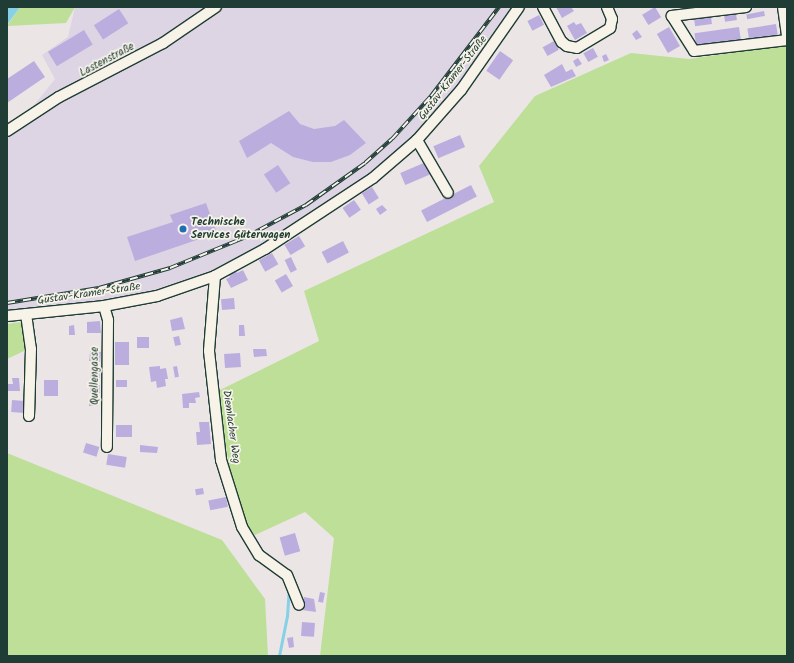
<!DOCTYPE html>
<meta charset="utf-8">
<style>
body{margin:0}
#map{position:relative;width:794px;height:663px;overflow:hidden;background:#ebe5e6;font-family:Kalam,sans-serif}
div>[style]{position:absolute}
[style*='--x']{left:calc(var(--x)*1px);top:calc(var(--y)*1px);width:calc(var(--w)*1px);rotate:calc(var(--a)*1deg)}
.built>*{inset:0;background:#ddd4e4}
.green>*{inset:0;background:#bddf98}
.water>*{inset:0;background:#87d1e7}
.stream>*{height:2.5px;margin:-1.25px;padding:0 1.25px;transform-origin:1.25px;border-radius:1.25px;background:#87d1e7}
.building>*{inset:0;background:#bbaedf;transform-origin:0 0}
.roads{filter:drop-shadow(1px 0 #1f3d34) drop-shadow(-1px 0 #1f3d34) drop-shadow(0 1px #1f3d34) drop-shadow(0 -1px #1f3d34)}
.minor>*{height:10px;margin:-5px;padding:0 5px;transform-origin:5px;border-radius:5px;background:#f7f3e8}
.rail>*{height:4px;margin-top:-2px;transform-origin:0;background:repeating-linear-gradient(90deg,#f7f3e8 0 8px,#1f3d34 0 16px);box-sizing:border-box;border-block:1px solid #1f3d34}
.dots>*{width:11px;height:11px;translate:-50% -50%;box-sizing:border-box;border:2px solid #f7f3e8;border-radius:50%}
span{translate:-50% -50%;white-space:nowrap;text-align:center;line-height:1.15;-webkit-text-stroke:3.5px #f7f3e8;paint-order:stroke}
.street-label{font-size:11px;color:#1f3d34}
.poi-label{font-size:11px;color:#1f3d34;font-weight:700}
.left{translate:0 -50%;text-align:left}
.frame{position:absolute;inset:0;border:8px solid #1f3d34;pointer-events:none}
</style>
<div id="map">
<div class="built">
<i style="clip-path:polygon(75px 7px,513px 7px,464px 78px,416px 134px,396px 153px,348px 189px,260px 246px,223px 267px,145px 293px,110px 300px,7px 310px,7px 139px,55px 79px,42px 55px,68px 37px)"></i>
</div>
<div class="green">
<i style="clip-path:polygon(20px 7px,75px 7px,66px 23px,7px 26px)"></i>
<i style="clip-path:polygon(787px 45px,787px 656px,320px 656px,334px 538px,305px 512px,255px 535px,247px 525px,234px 501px,218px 391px,319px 341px,304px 291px,494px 202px,479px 166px,535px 96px,631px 53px,689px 59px)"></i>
<i style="clip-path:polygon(21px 322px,26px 350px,7px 359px,7px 324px)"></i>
<i style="clip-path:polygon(7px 453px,222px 540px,265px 599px,268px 656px,7px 656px)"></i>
</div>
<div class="water">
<i style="clip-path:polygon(7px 7px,20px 7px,7px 25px)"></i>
</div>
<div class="stream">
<i style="--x:279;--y:656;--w:41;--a:-78.7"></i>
<i style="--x:287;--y:616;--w:27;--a:-86"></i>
</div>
<div class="building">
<i style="clip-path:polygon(556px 7px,571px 7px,574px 11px,562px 18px)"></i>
<i style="left:655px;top:7px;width:12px;height:15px;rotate:59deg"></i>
<i style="left:119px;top:9px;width:17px;height:30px;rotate:57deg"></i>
<i style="left:764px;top:11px;width:5px;height:18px;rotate:79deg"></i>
<i style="left:736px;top:14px;width:6px;height:12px;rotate:81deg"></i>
<i style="left:539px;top:15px;width:11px;height:13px;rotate:63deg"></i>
<i style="left:711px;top:17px;width:7px;height:17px;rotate:82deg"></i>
<i style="clip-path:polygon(574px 22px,576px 25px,581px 23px,587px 33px,575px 40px,567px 26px)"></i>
<i style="left:776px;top:24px;width:13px;height:29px;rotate:81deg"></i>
<i style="left:669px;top:27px;width:22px;height:14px;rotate:60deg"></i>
<i style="left:739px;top:27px;width:14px;height:45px;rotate:82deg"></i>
<i style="left:84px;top:30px;width:17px;height:42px;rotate:59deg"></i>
<i style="clip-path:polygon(637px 30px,642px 37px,636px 40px,632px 34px)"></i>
<i style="left:554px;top:41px;width:10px;height:13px;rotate:61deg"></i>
<i style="left:593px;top:48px;width:10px;height:11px;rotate:61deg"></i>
<i style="left:500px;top:51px;width:16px;height:24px;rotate:35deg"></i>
<i style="clip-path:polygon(606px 54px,609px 60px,604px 62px,602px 56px)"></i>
<i style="clip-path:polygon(578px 58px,582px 64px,576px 67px,573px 61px)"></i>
<i style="clip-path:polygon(34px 61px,45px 77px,7px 103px,7px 79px)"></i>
<i style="clip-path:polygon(562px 64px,566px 72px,572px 69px,576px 76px,551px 87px,544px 75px)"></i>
<i style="clip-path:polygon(289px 111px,300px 124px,314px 129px,335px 126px,344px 120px,366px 143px,350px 155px,331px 162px,313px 162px,293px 157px,271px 143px,247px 158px,239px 141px)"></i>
<i style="left:460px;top:135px;width:13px;height:29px;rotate:67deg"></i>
<i style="left:426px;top:162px;width:13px;height:28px;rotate:67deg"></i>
<i style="left:278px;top:165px;width:22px;height:17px;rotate:56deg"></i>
<i style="left:471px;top:185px;width:13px;height:56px;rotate:63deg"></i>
<i style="left:372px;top:187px;width:13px;height:12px;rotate:58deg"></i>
<i style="left:354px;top:200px;width:12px;height:14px;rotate:55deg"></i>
<i style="clip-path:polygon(206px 203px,217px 233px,135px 261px,127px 237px,173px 222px,170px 215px)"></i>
<i style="clip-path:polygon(382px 205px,387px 210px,380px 215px,376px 209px)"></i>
<i style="left:299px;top:236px;width:12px;height:17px;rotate:59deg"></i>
<i style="left:343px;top:241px;width:13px;height:24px;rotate:63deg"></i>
<i style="left:272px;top:253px;width:13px;height:15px;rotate:61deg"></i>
<i style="left:291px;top:257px;width:14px;height:7px;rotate:65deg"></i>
<i style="clip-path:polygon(235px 270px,237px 273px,243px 270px,248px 280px,231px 288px,226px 279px,230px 277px,228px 274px)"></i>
<i style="left:286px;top:274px;width:14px;height:13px;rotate:60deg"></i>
<i style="left:234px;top:298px;width:11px;height:13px;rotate:85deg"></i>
<i style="clip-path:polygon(182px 317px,185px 329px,172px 331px,170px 320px)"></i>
<i style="clip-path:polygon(100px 321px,101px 333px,87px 333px,87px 322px)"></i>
<i style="clip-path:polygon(74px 325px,75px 335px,69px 335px,69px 326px)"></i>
<i style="clip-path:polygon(239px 325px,244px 325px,245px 336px,239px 336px)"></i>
<i style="left:179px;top:336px;width:9px;height:6px;rotate:77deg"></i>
<i style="left:137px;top:337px;width:12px;height:11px"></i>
<i style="left:115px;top:342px;width:14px;height:23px"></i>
<i style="clip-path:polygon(253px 349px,266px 349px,267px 356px,254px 357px)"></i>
<i style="left:90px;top:351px;width:11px;height:10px;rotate:5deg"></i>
<i style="left:240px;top:353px;width:14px;height:16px;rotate:86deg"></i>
<i style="clip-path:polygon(160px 366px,160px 369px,166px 368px,168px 379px,165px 379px,166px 386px,157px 388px,156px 381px,151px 382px,149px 367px)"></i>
<i style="left:177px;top:366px;width:11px;height:4px;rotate:80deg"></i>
<i style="clip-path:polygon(91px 368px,100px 369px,100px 378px,90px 378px)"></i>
<i style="clip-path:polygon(12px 378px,19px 378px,20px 391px,8px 391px,8px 384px,13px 384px)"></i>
<i style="left:44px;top:380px;width:14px;height:16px"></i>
<i style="left:116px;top:380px;width:11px;height:7px"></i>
<i style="left:90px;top:385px;width:10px;height:8px"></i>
<i style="clip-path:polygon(199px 392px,200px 397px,195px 398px,196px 403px,189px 403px,189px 408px,183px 408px,182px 394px)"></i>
<i style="left:89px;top:398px;width:9px;height:8px"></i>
<i style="left:12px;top:400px;width:13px;height:12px;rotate:4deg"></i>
<i style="clip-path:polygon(199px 422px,209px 422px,211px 444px,197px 445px,196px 432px,200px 432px)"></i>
<i style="left:116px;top:425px;width:16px;height:12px"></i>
<i style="left:86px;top:443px;width:14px;height:10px;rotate:17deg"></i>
<i style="clip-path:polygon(140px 445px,158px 447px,157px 453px,140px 452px)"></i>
<i style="left:108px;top:454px;width:19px;height:11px;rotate:9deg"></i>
<i style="left:203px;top:488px;width:6px;height:8px;rotate:81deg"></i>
<i style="left:226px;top:497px;width:10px;height:18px;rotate:79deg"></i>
<i style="left:295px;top:533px;width:19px;height:16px;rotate:74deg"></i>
<i style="left:320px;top:592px;width:5px;height:10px;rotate:11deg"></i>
<i style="clip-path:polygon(304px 597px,314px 599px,316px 612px,302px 610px)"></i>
<i style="left:302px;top:622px;width:13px;height:14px;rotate:4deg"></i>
<i style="clip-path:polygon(293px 637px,294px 647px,289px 648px,287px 638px)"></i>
</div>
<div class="roads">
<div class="minor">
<i style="--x:543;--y:7;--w:40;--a:62"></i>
<i style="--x:562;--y:42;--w:6;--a:39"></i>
<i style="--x:567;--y:46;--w:10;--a:11"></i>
<i style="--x:577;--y:48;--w:39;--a:-31"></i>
<i style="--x:610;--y:28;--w:9;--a:-77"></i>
<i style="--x:612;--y:19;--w:13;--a:-113"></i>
<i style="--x:746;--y:7;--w:75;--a:173.1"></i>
<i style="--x:672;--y:16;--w:41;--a:57.8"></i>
<i style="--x:694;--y:51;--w:94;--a:-6.7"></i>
<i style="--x:783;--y:7;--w:29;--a:82"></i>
<i style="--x:7;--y:131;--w:62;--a:-33.2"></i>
<i style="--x:59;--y:97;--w:117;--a:-27.4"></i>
<i style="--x:163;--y:43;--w:64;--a:-34.2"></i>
<i style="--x:417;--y:140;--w:61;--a:59.7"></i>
<i style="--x:215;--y:276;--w:75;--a:94.6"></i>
<i style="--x:209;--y:351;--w:110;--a:83.7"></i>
<i style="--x:221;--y:460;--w:70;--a:72.6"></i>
<i style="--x:242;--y:527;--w:33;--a:59"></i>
<i style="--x:259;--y:555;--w:34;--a:36"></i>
<i style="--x:287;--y:575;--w:32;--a:68"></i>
<i style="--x:104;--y:306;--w:15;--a:74"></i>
<i style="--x:108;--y:320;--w:127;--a:90.5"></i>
<i style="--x:26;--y:314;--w:35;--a:82"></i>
<i style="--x:31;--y:349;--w:67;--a:91.7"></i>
<i style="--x:7;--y:316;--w:98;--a:-5.9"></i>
<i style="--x:104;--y:306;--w:54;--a:-10.7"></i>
<i style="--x:157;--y:296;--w:61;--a:-19"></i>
<i style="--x:215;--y:276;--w:57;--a:-28.4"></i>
<i style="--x:265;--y:249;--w:129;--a:-33.3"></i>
<i style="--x:373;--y:178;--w:58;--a:-40.8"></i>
<i style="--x:417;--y:140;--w:67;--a:-48.7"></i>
<i style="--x:461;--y:90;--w:101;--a:-55.1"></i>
</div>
</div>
<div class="rail">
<i style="--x:7;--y:303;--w:93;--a:-9.3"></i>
<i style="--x:99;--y:288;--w:74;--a:-15.7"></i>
<i style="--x:170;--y:268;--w:82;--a:-22.2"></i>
<i style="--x:246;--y:237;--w:68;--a:-28.1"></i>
<i style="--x:306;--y:205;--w:72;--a:-35.4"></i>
<i style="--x:365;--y:163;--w:36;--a:-42"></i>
<i style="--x:392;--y:139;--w:58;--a:-47.8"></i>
<i style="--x:431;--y:96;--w:112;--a:-52.6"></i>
</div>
<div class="dots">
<i style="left:183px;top:229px;background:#1f6fb2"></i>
</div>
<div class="street-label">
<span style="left:107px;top:60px;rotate:-28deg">Lastenstraße</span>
<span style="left:453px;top:78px;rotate:-52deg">Gustav-Kramer-Straße</span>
<span style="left:89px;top:294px;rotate:-8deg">Gustav-Kramer-Straße</span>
<span style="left:95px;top:376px;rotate:-90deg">Quellengasse</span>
<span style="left:231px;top:427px;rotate:82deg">Diemlacher Weg</span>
</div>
<div class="poi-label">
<span class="left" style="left:191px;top:229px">Technische<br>Services Güterwagen</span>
</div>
<div class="frame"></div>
</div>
